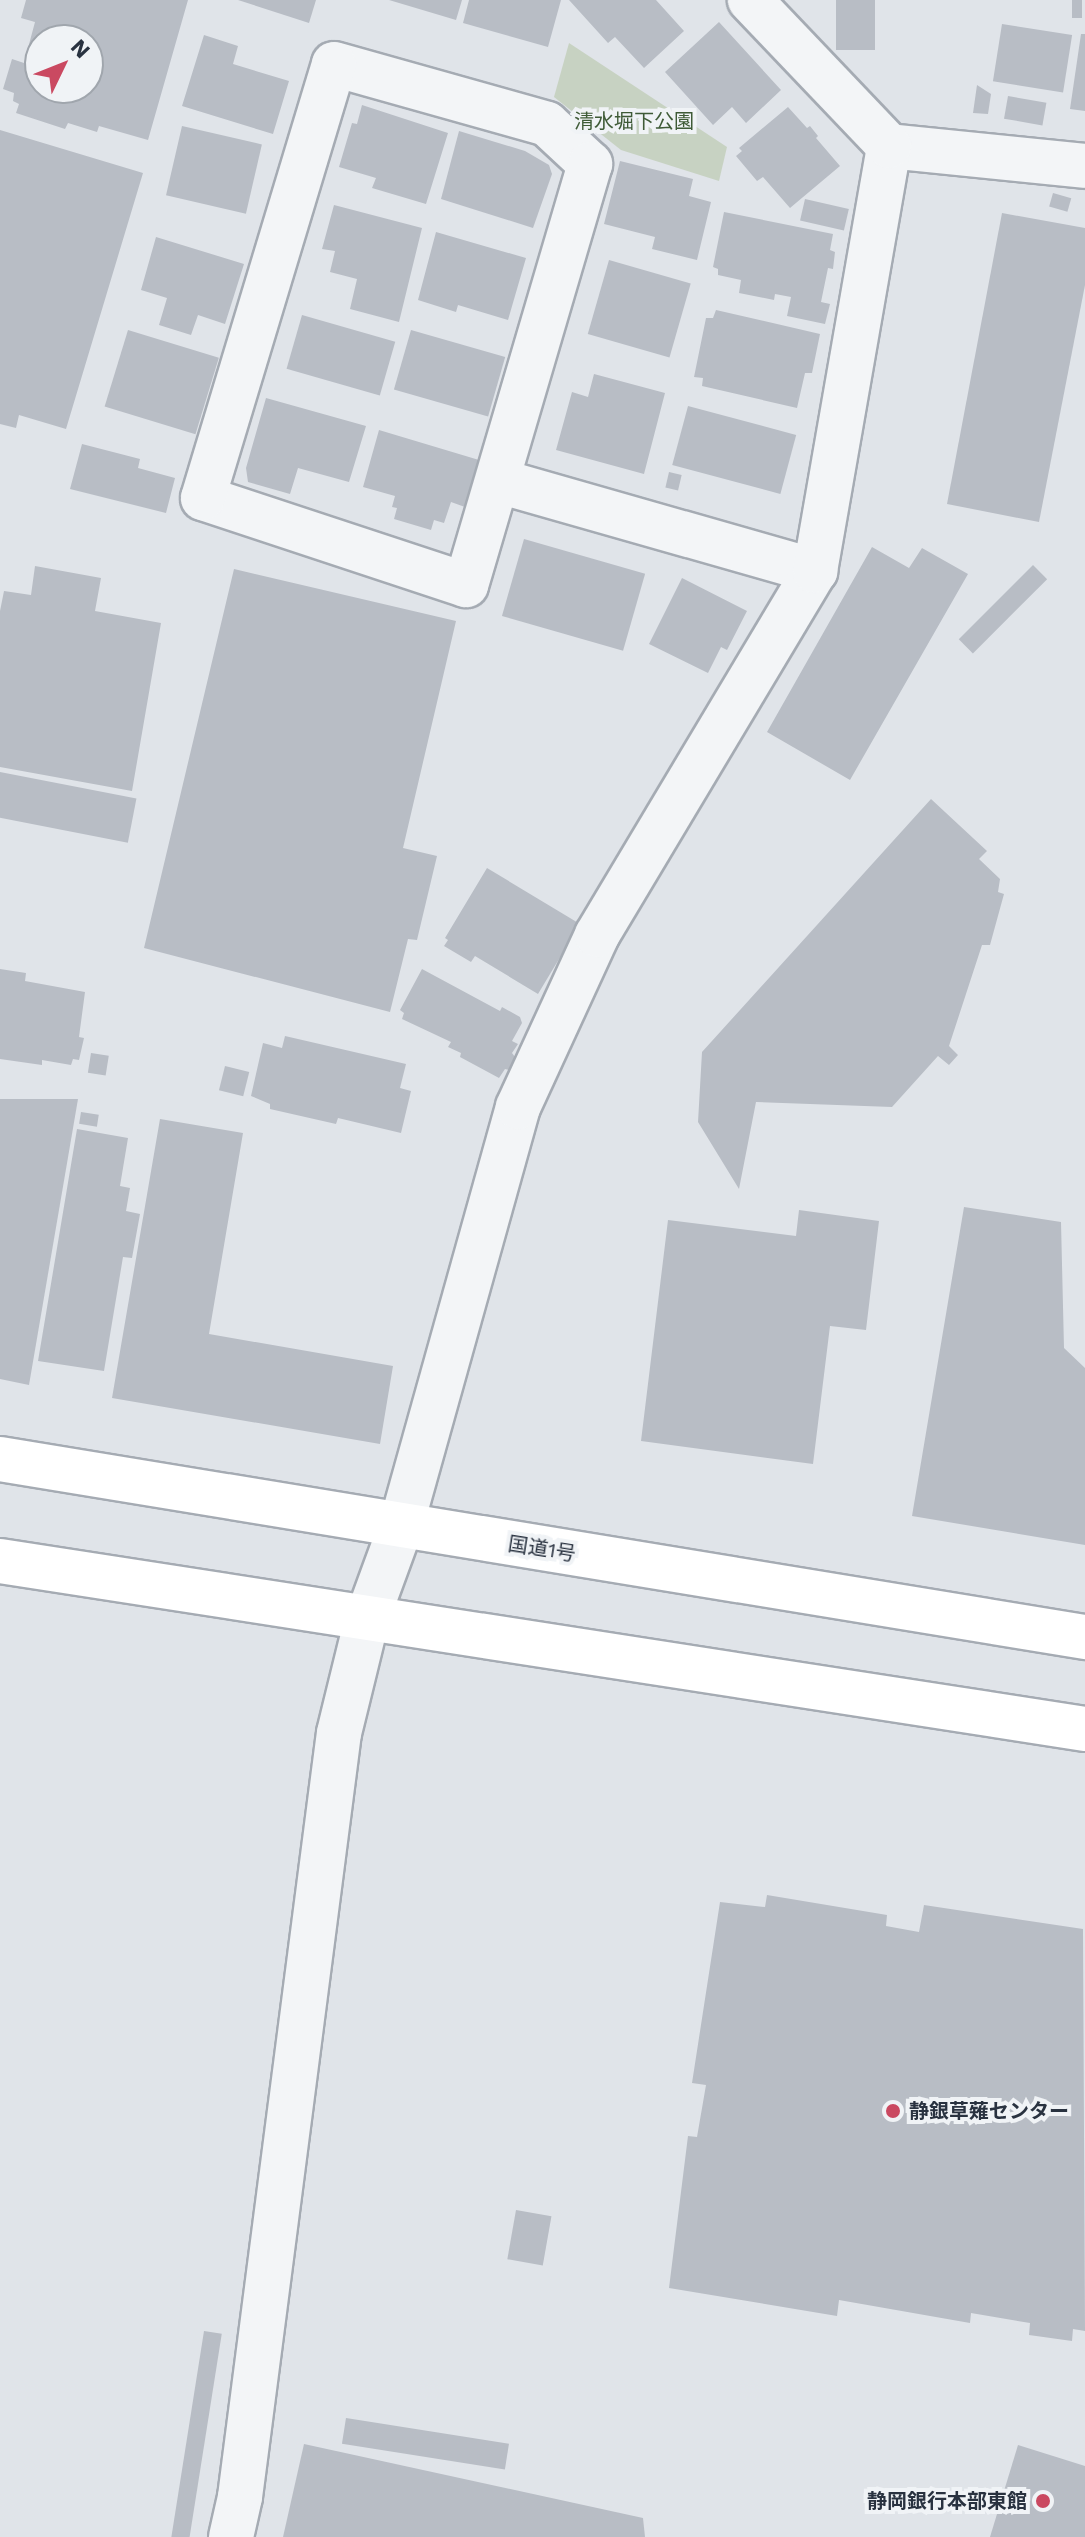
<!DOCTYPE html>
<meta charset="utf-8">
<style>
body{margin:0}
#map{position:relative;width:1085px;height:2537px;overflow:hidden;background:#e0e4e9;font-family:"Work Sans","Noto Sans JP",sans-serif}
div>[style]{position:absolute}
[style*='--x']{left:calc(var(--x)*1px);top:calc(var(--y)*1px);width:calc(var(--w)*1px);rotate:calc(var(--a)*1deg)}
.green>*{inset:0;background:#c7d2c2}
.building>*{inset:0;background:#b8bdc5;transform-origin:0 0}
.roads{filter:drop-shadow(2px 0 #a5abb3) drop-shadow(-2px 0 #a5abb3) drop-shadow(0 2px #a5abb3) drop-shadow(0 -2px #a5abb3)}
.minor>*{height:44px;margin:-22px;padding:0 22px;transform-origin:22px;border-radius:22px;background:#f3f5f7}
.highway>*{height:44px;margin:-22px;padding:0 22px;transform-origin:22px;border-radius:22px;background:#fff}
.dots>*{width:22px;height:22px;translate:-50% -50%;box-sizing:border-box;border:4px solid #f0f3f6;border-radius:50%}
span{translate:-50% -50%;white-space:nowrap;text-align:center;line-height:1.15;-webkit-text-stroke:8px #f0f3f6;paint-order:stroke}
.park-label{font-size:20px;color:#3f5b37}
.street-label{font-size:20px;color:#293240}
.poi-label{font-size:20px;color:#293240;font-weight:700}
.left{translate:0 -50%;text-align:left}
.right{translate:-100% -50%;text-align:right}
.north{position:absolute;left:24px;top:24px;width:80px;height:80px;box-sizing:border-box;background:#f0f3f6;border:2px solid #a0a6ad;border-radius:50%;rotate:47deg;font-size:22px;font-weight:700;line-height:32px;text-align:center;color:#293240}
.north::after{content:'';display:block;margin:auto;width:28px;height:36px;background:#ca4961;clip-path:polygon(50% 0,100% 100%,50% 72%,0 100%)}
</style>
<div id="map">
<div class="green">
<i style="clip-path:polygon(569px 43px,727px 147px,719px 181px,621px 150px,554px 97px)"></i>
</div>
<div class="building">
<i style="clip-path:polygon(evenodd,26px 0,188px 0,148px 140px,99px 126px,97px 132px,68px 123px,65px 129px,16px 113px,19px 104px,13px 101px,14px 93px,3px 89px,12px 59px,24px 63px,35px 22px,21px 18px,26px 0,40px 40px,88px 40px,88px 88px,40px 88px,40px 40px)"></i>
<i style="clip-path:polygon(238px 0,316px 0,309px 23px)"></i>
<i style="clip-path:polygon(389px 0,462px 0,456px 20px)"></i>
<i style="clip-path:polygon(469px 0,561px 0,548px 47px,463px 23px)"></i>
<i style="clip-path:polygon(569px 0,656px 0,684px 31px,644px 68px,615px 37px,608px 43px)"></i>
<i style="left:836px;top:0;width:39px;height:50px"></i>
<i style="left:1072px;top:0;width:10px;height:18px"></i>
<i style="clip-path:polygon(719px 22px,781px 90px,746px 123px,732px 107px,713px 125px,665px 72px)"></i>
<i style="left:1002px;top:24px;width:71px;height:58px;rotate:9deg"></i>
<i style="clip-path:polygon(1081px 34px,1085px 34px,1085px 111px,1070px 109px)"></i>
<i style="clip-path:polygon(204px 35px,238px 46px,233px 64px,289px 81px,273px 134px,182px 106px)"></i>
<i style="clip-path:polygon(977px 85px,991px 94px,988px 114px,973px 113px)"></i>
<i style="left:1008px;top:96px;width:39px;height:23px;rotate:10deg"></i>
<i style="clip-path:polygon(362px 105px,448px 133px,426px 204px,372px 188px,376px 178px,339px 167px,352px 123px,357px 124px)"></i>
<i style="clip-path:polygon(788px 107px,807px 128px,810px 126px,818px 136px,816px 138px,840px 166px,790px 208px,763px 177px,757px 181px,736px 156px,742px 151px,739px 148px)"></i>
<i style="left:182px;top:126px;width:82px;height:71px;rotate:13deg"></i>
<i style="clip-path:polygon(0 130px,143px 173px,66px 429px,19px 415px,16px 428px,0 424px)"></i>
<i style="clip-path:polygon(459px 131px,525px 151px,549px 165px,552px 174px,533px 228px,441px 199px)"></i>
<i style="clip-path:polygon(620px 161px,693px 179px,689px 196px,711px 202px,697px 260px,652px 249px,655px 237px,604px 224px)"></i>
<i style="left:1053px;top:193px;width:19px;height:14px;rotate:16deg"></i>
<i style="left:805px;top:199px;width:45px;height:22px;rotate:13deg"></i>
<i style="clip-path:polygon(334px 205px,422px 228px,399px 322px,350px 309px,357px 279px,330px 272px,335px 251px,322px 249px)"></i>
<i style="clip-path:polygon(724px 212px,833px 234px,830px 250px,835px 252px,833px 269px,828px 268px,821px 302px,830px 304px,825px 324px,787px 316px,791px 297px,775px 294px,774px 300px,739px 293px,741px 280px,718px 275px,718px 269px,713px 267px)"></i>
<i style="clip-path:polygon(1002px 213px,1085px 228px,1085px 285px,1039px 522px,947px 504px)"></i>
<i style="clip-path:polygon(436px 232px,526px 258px,508px 320px,458px 305px,456px 312px,418px 300px)"></i>
<i style="clip-path:polygon(156px 237px,244px 264px,225px 324px,198px 315px,191px 335px,159px 325px,167px 298px,141px 290px)"></i>
<i style="left:609px;top:260px;width:85px;height:77px;rotate:16deg"></i>
<i style="clip-path:polygon(716px 310px,820px 334px,812px 373px,805px 373px,797px 408px,702px 386px,703px 378px,694px 377px,706px 318px,713px 318px)"></i>
<i style="left:302px;top:315px;width:97px;height:56px;rotate:16deg"></i>
<i style="left:128px;top:330px;width:95px;height:80px;rotate:17deg"></i>
<i style="left:411px;top:330px;width:98px;height:62px;rotate:16deg"></i>
<i style="clip-path:polygon(594px 374px,665px 393px,644px 474px,556px 450px,572px 392px,588px 397px)"></i>
<i style="clip-path:polygon(266px 398px,366px 426px,349px 482px,298px 468px,290px 494px,248px 482px,246px 468px)"></i>
<i style="left:688px;top:406px;width:112px;height:61px;rotate:15deg"></i>
<i style="clip-path:polygon(379px 430px,479px 460px,465px 507px,451px 502px,444px 523px,434px 520px,431px 530px,394px 519px,397px 508px,392px 507px,395px 496px,363px 487px)"></i>
<i style="clip-path:polygon(82px 444px,140px 459px,138px 468px,175px 478px,166px 513px,70px 489px)"></i>
<i style="left:669px;top:472px;width:13px;height:16px;rotate:13deg"></i>
<i style="left:524px;top:539px;width:126px;height:80px;rotate:16deg"></i>
<i style="clip-path:polygon(872px 547px,909px 568px,922px 548px,968px 574px,850px 780px,767px 732px)"></i>
<i style="left:1033px;top:565px;width:20px;height:105px;rotate:45deg"></i>
<i style="clip-path:polygon(35px 566px,101px 578px,95px 611px,161px 623px,132px 791px,0 767px,0 611px,4px 591px,31px 595px)"></i>
<i style="clip-path:polygon(234px 569px,456px 621px,403px 848px,437px 856px,417px 940px,408px 939px,390px 1012px,144px 948px)"></i>
<i style="clip-path:polygon(682px 578px,747px 611px,727px 650px,721px 647px,708px 673px,649px 644px)"></i>
<i style="left:0;top:772px;width:139px;height:45px;rotate:11deg"></i>
<i style="clip-path:polygon(931px 799px,987px 851px,979px 859px,1000px 879px,998px 892px,1004px 894px,990px 945px,982px 945px,949px 1046px,958px 1055px,949px 1065px,938px 1056px,892px 1107px,756px 1102px,739px 1189px,698px 1122px,702px 1052px)"></i>
<i style="clip-path:polygon(487px 868px,580px 924px,538px 994px,475px 956px,471px 962px,444px 946px,448px 940px,445px 938px)"></i>
<i style="clip-path:polygon(0 969px,26px 973px,25px 981px,85px 992px,79px 1037px,84px 1038px,79px 1060px,73px 1059px,71px 1065px,42px 1060px,42px 1065px,0 1059px)"></i>
<i style="clip-path:polygon(422px 969px,500px 1011px,502px 1007px,520px 1017px,522px 1023px,512px 1041px,518px 1044px,512px 1053px,515px 1057px,509px 1070px,505px 1069px,499px 1078px,460px 1057px,461px 1053px,448px 1047px,451px 1042px,402px 1019px,404px 1013px,400px 1010px)"></i>
<i style="clip-path:polygon(285px 1036px,406px 1064px,400px 1088px,411px 1091px,401px 1133px,338px 1118px,336px 1124px,270px 1109px,270px 1104px,251px 1096px,263px 1043px,282px 1048px)"></i>
<i style="left:91px;top:1053px;width:18px;height:20px;rotate:9deg"></i>
<i style="left:225px;top:1066px;width:25px;height:25px;rotate:14deg"></i>
<i style="clip-path:polygon(0 1099px,78px 1099px,29px 1385px,0 1379px)"></i>
<i style="left:81px;top:1112px;width:18px;height:12px;rotate:9deg"></i>
<i style="clip-path:polygon(160px 1119px,243px 1133px,209px 1334px,393px 1366px,380px 1444px,112px 1398px)"></i>
<i style="clip-path:polygon(77px 1129px,128px 1138px,120px 1186px,130px 1188px,126px 1211px,140px 1214px,132px 1258px,123px 1257px,104px 1371px,38px 1361px)"></i>
<i style="clip-path:polygon(964px 1207px,1061px 1222px,1064px 1348px,1085px 1368px,1085px 1545px,912px 1516px)"></i>
<i style="clip-path:polygon(799px 1210px,879px 1221px,866px 1330px,830px 1326px,813px 1464px,641px 1441px,668px 1220px,796px 1236px)"></i>
<i style="clip-path:polygon(767px 1895px,887px 1915px,886px 1926px,919px 1932px,924px 1905px,1083px 1929px,1085px 2331px,1073px 2329px,1072px 2341px,1029px 2335px,1030px 2323px,971px 2313px,970px 2323px,839px 2300px,837px 2316px,669px 2288px,688px 2136px,697px 2137px,706px 2085px,692px 2083px,720px 1902px,765px 1907px)"></i>
<i style="left:516px;top:2210px;width:36px;height:50px;rotate:10deg"></i>
<i style="left:204px;top:2331px;width:18px;height:209px;rotate:9deg"></i>
<i style="left:346px;top:2418px;width:165px;height:26px;rotate:9deg"></i>
<i style="clip-path:polygon(304px 2444px,643px 2518px,645px 2537px,283px 2537px)"></i>
<i style="clip-path:polygon(1018px 2445px,1085px 2466px,1085px 2537px,990px 2537px)"></i>
</div>
<div class="roads">
<div class="minor">
<i style="--x:334;--y:64;--w:221;--a:15.7"></i>
<i style="--x:547;--y:124;--w:59;--a:42.9"></i>
<i style="--x:590;--y:164;--w:439;--a:106.4"></i>
<i style="--x:466;--y:585;--w:277;--a:-161.7"></i>
<i style="--x:203;--y:498;--w:453;--a:-73.2"></i>
<i style="--x:889;--y:146;--w:197;--a:5.8"></i>
<i style="--x:499;--y:481;--w:329;--a:15.9"></i>
<i style="--x:231;--y:2537;--w:41;--a:-77.3"></i>
<i style="--x:240;--y:2497;--w:770;--a:-82.62"></i>
<i style="--x:339;--y:1733;--w:117;--a:-76.2"></i>
<i style="--x:367;--y:1619;--w:99;--a:-69.9"></i>
<i style="--x:401;--y:1526;--w:435;--a:-74.4"></i>
<i style="--x:518;--y:1107;--w:189;--a:-65.3"></i>
<i style="--x:597;--y:935;--w:424;--a:-59.1"></i>
<i style="--x:815;--y:571;--w:431;--a:-80.1"></i>
<i style="--x:889;--y:146;--w:202;--a:-133.6"></i>
</div>
<div class="highway">
<i style="--x:0;--y:1459;--w:1100;--a:9.32"></i>
<i style="--x:0;--y:1561;--w:1098;--a:8.8"></i>
</div>
</div>
<div class="dots">
<i style="left:893px;top:2111px;background:#ca4961"></i>
<i style="left:1043px;top:2501px;background:#ca4961"></i>
</div>
<div class="park-label">
<span style="left:634px;top:121px">清水堀下公園</span>
</div>
<div class="street-label">
<span style="left:542px;top:1549px;rotate:9deg">国道1号</span>
</div>
<div class="poi-label">
<span class="left" style="left:909px;top:2111px">静銀草薙センター</span>
<span class="right" style="left:1027px;top:2501px">静岡銀行本部東館</span>
</div>
<div class="north">N</div>
</div>
